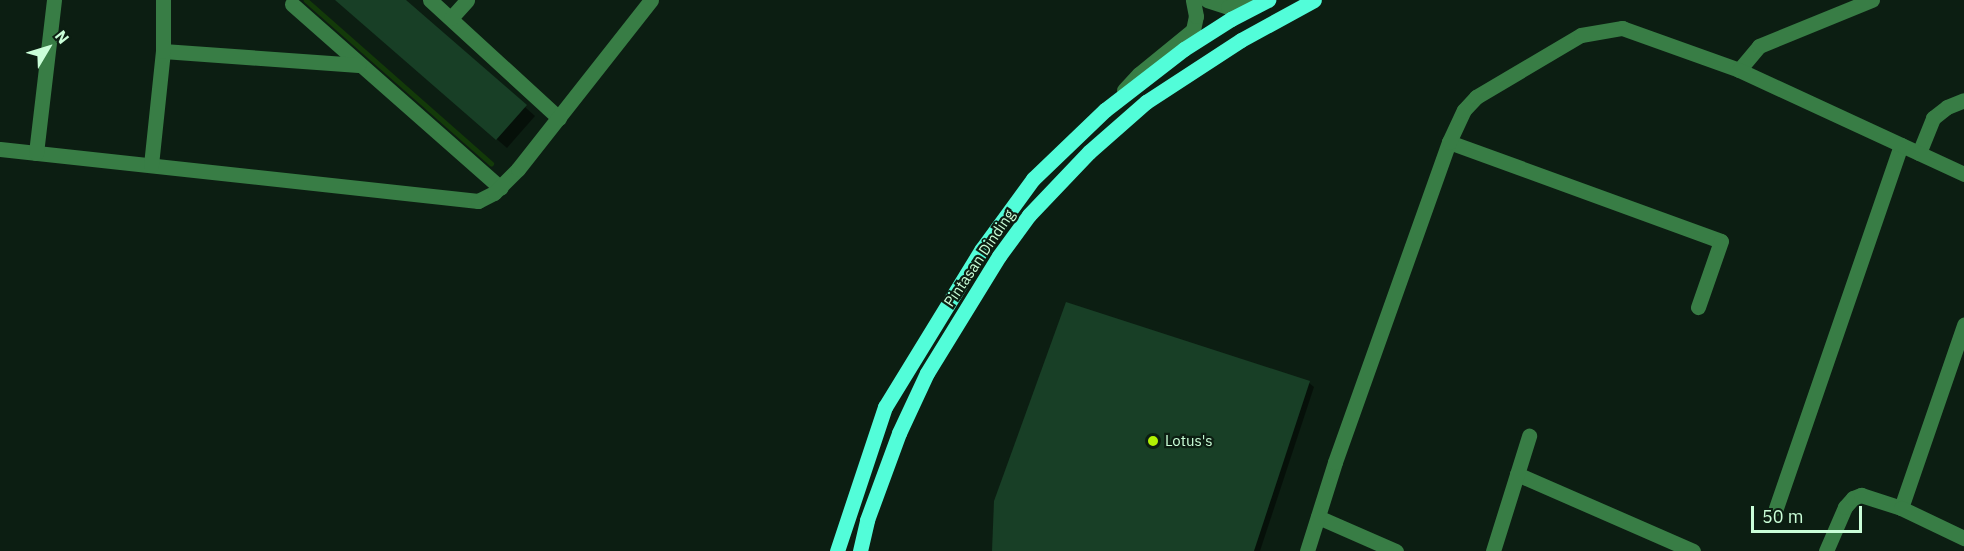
<!DOCTYPE html>
<style>
body{margin:0}
#map{position:relative;width:1964px;height:551px;overflow:hidden;background:#0c1e12;font-family:"IBM Plex Sans",sans-serif}
div>[style]{position:absolute}
[style*='--x']{left:calc(var(--x)*1px);top:calc(var(--y)*1px);width:calc(var(--w)*1px);rotate:calc(var(--a)*1deg)}
.shadow>*{inset:0;background:#0007}
.stream>*{height:4.5px;margin:-2.25px;padding:0 2.25px;transform-origin:2.25px;border-radius:2.25px;background:#133a09}
.building>*{inset:0;background:#183f26}
.minor>*{height:15px;margin:-7.5px;padding:0 7.5px;transform-origin:7.5px;border-radius:7.5px;background:#387d45}
.major>*{height:15px;margin:-7.5px;padding:0 7.5px;transform-origin:7.5px;border-radius:7.5px;background:#52fdd9}
.dots>*{width:16px;height:16px;translate:-50% -50%;box-sizing:border-box;border:3px solid #0c1e12;border-radius:50%}
span{translate:-50% -50%;white-space:nowrap;text-align:center;line-height:1.15;-webkit-text-stroke:4.5px #0c1e12;paint-order:stroke}
.street-label{font-size:15px;color:#cafed8}
.poi-label{font-size:15px;color:#cafed8}
.left{translate:0 -50%;text-align:left}
.north{position:absolute;left:18px;top:18px;width:60px;height:60px;-webkit-text-stroke:4px #0c1e12;paint-order:stroke;rotate:52deg;font-size:16px;font-weight:700;line-height:24px;text-align:center;color:#cafed8}
.north::after{content:'';display:block;margin:auto;width:21px;height:27px;background:#cafed8;clip-path:polygon(50% 0,100% 100%,50% 72%,0 100%)}
.scale{position:absolute;left:1751px;top:506px;width:111px;height:27px;box-sizing:border-box;border:3px solid #cafed8;border-top:0;padding-left:8px;font-size:18px;line-height:21px;white-space:nowrap;color:#cafed8;-webkit-text-stroke:4px #0c1e12;paint-order:stroke}
</style>
<div id="map">
<div class="shadow">
<i style="clip-path:polygon(336px 0,404px 0,535px 116px,507px 148px)"></i>
<i style="clip-path:polygon(1309px 383px,1314px 387px,1260px 551px,994px 551px)"></i>
</div>
<div class="stream">
<i style="--x:306;--y:0;--w:247;--a:41.4"></i>
</div>
<div class="building">
<i style="clip-path:polygon(335px 0,406px 0,527px 105px,496px 140px)"></i>
<i style="clip-path:polygon(1066px 302px,1310px 381px,1254px 551px,992px 551px,994px 501px)"></i>
</div>
<div class="minor">
<i style="--x:430;--y:0;--w:175;--a:42.5"></i>
<i style="--x:1207;--y:0;--w:22;--a:18"></i>
<i style="--x:1228;--y:7;--w:30;--a:-14"></i>
<i style="--x:292;--y:4;--w:278;--a:41.4"></i>
<i style="--x:451;--y:18;--w:24;--a:-48"></i>
<i style="--x:163;--y:51;--w:196;--a:4.1"></i>
<i style="--x:1739;--y:70;--w:31;--a:-50"></i>
<i style="--x:1759;--y:46;--w:122;--a:-22.2"></i>
<i style="--x:1124;--y:90;--w:22;--a:-47"></i>
<i style="--x:1139;--y:74;--w:70;--a:-39.2"></i>
<i style="--x:1193;--y:30;--w:14;--a:-78"></i>
<i style="--x:1196;--y:16;--w:16;--a:-101"></i>
<i style="--x:1449;--y:142;--w:289;--a:20"></i>
<i style="--x:1721;--y:241;--w:70;--a:109.2"></i>
<i style="--x:0;--y:149;--w:481;--a:6.2"></i>
<i style="--x:478;--y:201;--w:18;--a:-27"></i>
<i style="--x:494;--y:193;--w:34;--a:-45"></i>
<i style="--x:518;--y:169;--w:215;--a:-51.8"></i>
<i style="--x:36;--y:153;--w:154;--a:-83.3"></i>
<i style="--x:1919;--y:153;--w:38;--a:-68"></i>
<i style="--x:1933;--y:118;--w:18;--a:-38"></i>
<i style="--x:1947;--y:107;--w:18;--a:-22"></i>
<i style="--x:151;--y:165;--w:115;--a:-84"></i>
<i style="--x:163;--y:51;--w:51;--a:-90"></i>
<i style="--x:1517;--y:474;--w:192;--a:23.6"></i>
<i style="--x:1776;--y:508;--w:384;--a:-71"></i>
<i style="--x:1901;--y:508;--w:194;--a:-71"></i>
<i style="--x:1318;--y:517;--w:85;--a:23.6"></i>
<i style="--x:1307;--y:551;--w:93;--a:-72.5"></i>
<i style="--x:1335;--y:462;--w:340;--a:-70.4"></i>
<i style="--x:1449;--y:142;--w:35;--a:-65"></i>
<i style="--x:1464;--y:110;--w:18;--a:-47"></i>
<i style="--x:1476;--y:97;--w:122;--a:-30.6"></i>
<i style="--x:1581;--y:35;--w:42;--a:-9.7"></i>
<i style="--x:1622;--y:28;--w:124;--a:19.7"></i>
<i style="--x:1739;--y:70;--w:248;--a:24.8"></i>
<i style="--x:1493;--y:551;--w:121;--a:-72.6"></i>
<i style="--x:1826;--y:551;--w:48;--a:-66.6"></i>
<i style="--x:1845;--y:507;--w:12;--a:-48"></i>
<i style="--x:1853;--y:498;--w:9;--a:-21"></i>
<i style="--x:1861;--y:495;--w:42;--a:18"></i>
<i style="--x:1901;--y:508;--w:70;--a:25.5"></i>
</div>
<div class="major">
<i style="--x:837;--y:551;--w:152;--a:-71.6"></i>
<i style="--x:885;--y:407;--w:185;--a:-58.5"></i>
<i style="--x:982;--y:249;--w:87;--a:-53.9"></i>
<i style="--x:1033;--y:179;--w:100;--a:-43.8"></i>
<i style="--x:1105;--y:110;--w:100;--a:-37.7"></i>
<i style="--x:1184;--y:49;--w:56;--a:-32.6"></i>
<i style="--x:1231;--y:19;--w:42;--a:-27.2"></i>
<i style="--x:860;--y:551;--w:32;--a:-77"></i>
<i style="--x:867;--y:520;--w:93;--a:-69.8"></i>
<i style="--x:899;--y:433;--w:66;--a:-65"></i>
<i style="--x:927;--y:373;--w:137;--a:-58.4"></i>
<i style="--x:999;--y:256;--w:51;--a:-53.8"></i>
<i style="--x:1029;--y:215;--w:87;--a:-46.4"></i>
<i style="--x:1089;--y:152;--w:76;--a:-41.3"></i>
<i style="--x:1146;--y:102;--w:113;--a:-33.1"></i>
<i style="--x:1241;--y:40;--w:83;--a:-28.7"></i>
</div>
<div class="dots">
<i style="left:1153px;top:441px;background:#b2f103"></i>
</div>
<div class="street-label">
<span style="left:979px;top:258px;rotate:-56deg">Pintasan Dinding</span>
</div>
<div class="poi-label">
<span class="left" style="left:1165px;top:441px">Lotus's</span>
</div>
<div class="north">N</div>
<div class="scale">50 m</div>
</div>
